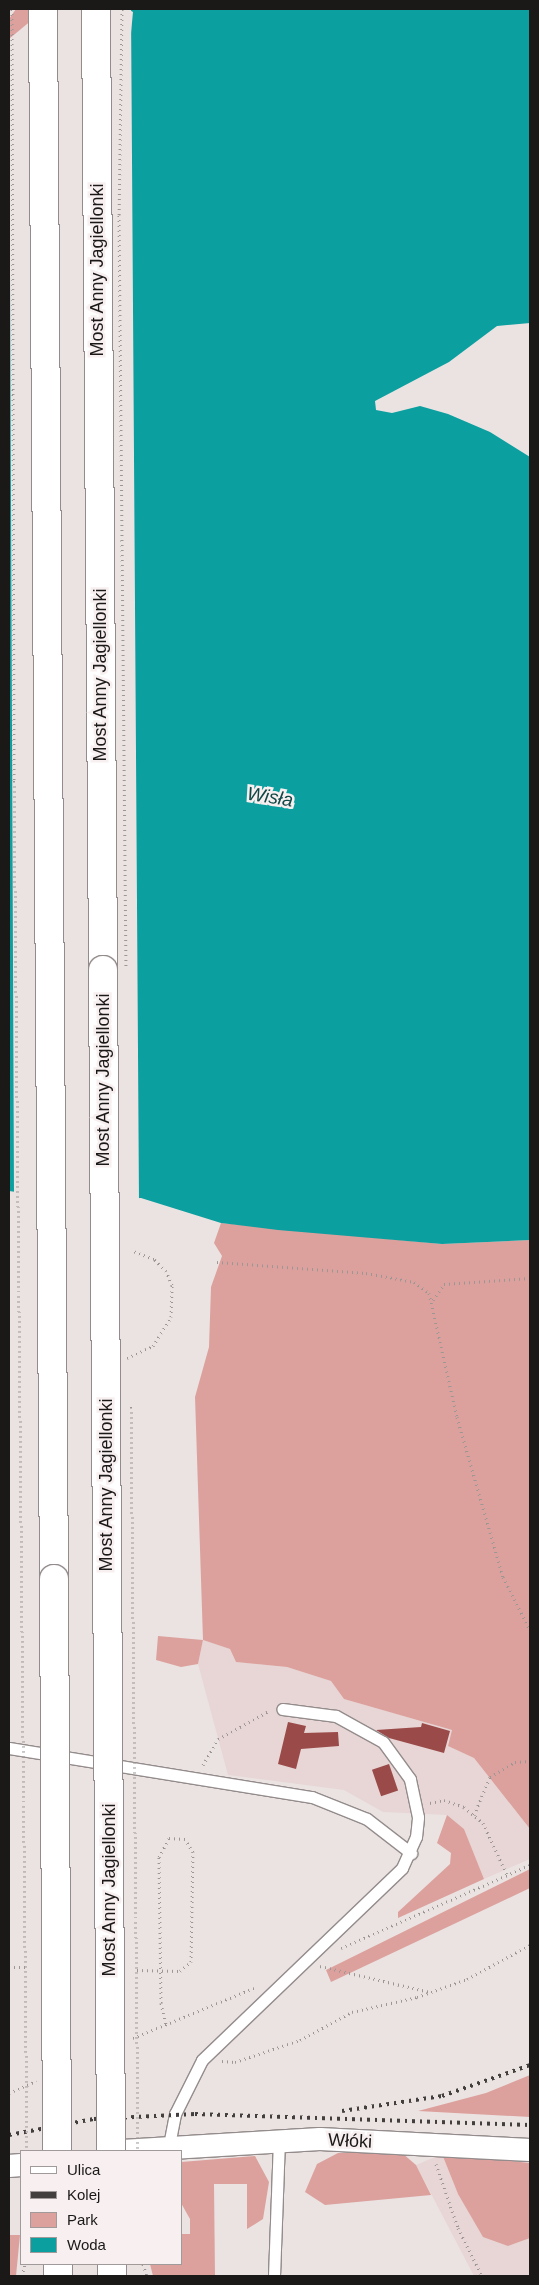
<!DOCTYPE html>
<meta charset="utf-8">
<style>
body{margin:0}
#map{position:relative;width:539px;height:2285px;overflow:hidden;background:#ebe3e2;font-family:Helvetica,sans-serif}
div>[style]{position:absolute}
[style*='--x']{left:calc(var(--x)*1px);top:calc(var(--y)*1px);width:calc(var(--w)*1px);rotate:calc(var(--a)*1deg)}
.built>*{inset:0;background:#e7d6d5}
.green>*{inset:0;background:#dca19d}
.water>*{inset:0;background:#0b9f9f}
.pier>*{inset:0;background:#ebe3e2}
.building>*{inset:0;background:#9a4b49;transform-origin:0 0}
.path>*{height:3px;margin-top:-1.5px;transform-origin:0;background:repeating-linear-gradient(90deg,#9c9695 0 1px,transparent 0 5px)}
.roads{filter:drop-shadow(1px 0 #948c8c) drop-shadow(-1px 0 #948c8c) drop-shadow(0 1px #948c8c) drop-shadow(0 -1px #948c8c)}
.service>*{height:11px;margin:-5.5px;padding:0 5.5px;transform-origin:5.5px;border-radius:5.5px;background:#fff}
.minor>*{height:22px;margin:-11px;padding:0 11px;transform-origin:11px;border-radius:11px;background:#fff}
.motorway>*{height:28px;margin:-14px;padding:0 14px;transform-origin:14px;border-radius:14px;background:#fff}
.rail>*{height:4px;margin-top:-2px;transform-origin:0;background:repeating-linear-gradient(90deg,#433f3f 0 2.5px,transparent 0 7.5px)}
.path-bridge>*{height:3px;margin-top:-1.5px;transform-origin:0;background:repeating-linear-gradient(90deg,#9c9695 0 1px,transparent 0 5px)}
.bridges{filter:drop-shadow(1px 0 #948c8c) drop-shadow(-1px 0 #948c8c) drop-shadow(0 1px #948c8c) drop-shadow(0 -1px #948c8c)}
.motorway-bridge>*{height:28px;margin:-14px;padding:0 14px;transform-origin:14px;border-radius:14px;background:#fff}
span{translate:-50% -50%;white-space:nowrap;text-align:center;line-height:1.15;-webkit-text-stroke:5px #f8f0f0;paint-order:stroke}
.street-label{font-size:18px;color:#1b1818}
.water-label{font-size:19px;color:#104747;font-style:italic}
.frame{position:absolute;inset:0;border:10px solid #1b1818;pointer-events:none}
.legend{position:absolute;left:20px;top:2150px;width:162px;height:115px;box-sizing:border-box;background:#f8f0f0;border:1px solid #a09a9a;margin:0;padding:6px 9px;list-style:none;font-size:15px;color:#1b1818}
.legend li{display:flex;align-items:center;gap:10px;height:25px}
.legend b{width:25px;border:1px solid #a09a9a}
</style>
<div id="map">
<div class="built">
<i style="clip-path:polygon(203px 1640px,230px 1649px,236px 1662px,287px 1667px,331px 1681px,344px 1699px,452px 1730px,448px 1746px,474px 1758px,530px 1829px,530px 1859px,484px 1879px,464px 1829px,447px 1815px,383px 1812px,344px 1790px,228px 1775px,198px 1664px)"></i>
<i style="clip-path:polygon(442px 2154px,458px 2194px,508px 2246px,530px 2238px,530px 2276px,474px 2276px,416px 2165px)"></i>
</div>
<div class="green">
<i style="clip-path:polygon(16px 9px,45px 9px,9px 39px,9px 19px)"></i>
<i style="clip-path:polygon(221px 1223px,442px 1244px,530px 1240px,530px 1829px,474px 1758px,448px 1746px,452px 1730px,344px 1699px,331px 1681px,287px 1667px,236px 1662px,230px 1649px,203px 1640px,198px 1664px,181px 1667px,156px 1660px,158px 1636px,203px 1640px,195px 1397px,209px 1347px,211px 1287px,222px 1256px,214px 1243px)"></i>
<i style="clip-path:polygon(447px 1815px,464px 1829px,484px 1879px,398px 1918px,398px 1912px,450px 1864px,451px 1853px,437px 1843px)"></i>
<i style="clip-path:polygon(530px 1869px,530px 1888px,331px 1982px,326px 1970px)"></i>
<i style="clip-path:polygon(530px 2075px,530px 2117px,418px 2111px,486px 2093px)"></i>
<i style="clip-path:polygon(338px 2153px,402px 2153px,416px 2165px,431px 2195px,325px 2205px,305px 2192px,317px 2164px)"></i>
<i style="clip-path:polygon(442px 2154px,530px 2163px,530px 2238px,508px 2246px,483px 2237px,458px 2194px)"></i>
<i style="clip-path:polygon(255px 2156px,269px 2182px,263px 2219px,247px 2229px,247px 2184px,214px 2184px,215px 2276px,153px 2276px,150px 2264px,181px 2264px,181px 2234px,190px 2234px,190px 2219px,181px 2203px,181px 2162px)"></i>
<i style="clip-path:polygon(9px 2235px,20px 2235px,16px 2276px,9px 2276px)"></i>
</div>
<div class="water">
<i style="clip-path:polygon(128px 9px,530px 9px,530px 323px,497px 326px,449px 362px,375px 401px,376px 410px,392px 413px,420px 406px,448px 414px,490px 432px,530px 457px,530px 1240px,442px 1244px,278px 1230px,221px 1223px,141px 1198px,81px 1201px,9px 1191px,9px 40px,131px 33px,133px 12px)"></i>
</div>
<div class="pier">
<i style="clip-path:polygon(125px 9px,131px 9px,139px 1201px,81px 1204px,14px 1195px,9px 38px,129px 30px,130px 14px)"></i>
</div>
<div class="building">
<i style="clip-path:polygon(288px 1722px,306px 1726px,304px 1733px,338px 1732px,339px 1746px,301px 1749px,296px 1769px,278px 1764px)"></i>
<i style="clip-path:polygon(422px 1723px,450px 1731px,444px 1753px,389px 1738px,376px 1730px,421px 1727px)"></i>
<i style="left:389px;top:1764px;width:28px;height:18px;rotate:71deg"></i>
</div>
<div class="path">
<i style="--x:217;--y:1262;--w:149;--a:4.2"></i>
<i style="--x:366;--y:1273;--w:49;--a:10.6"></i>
<i style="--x:414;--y:1282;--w:19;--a:36"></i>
<i style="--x:429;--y:1293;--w:127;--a:77.3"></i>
<i style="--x:457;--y:1417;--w:166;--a:74"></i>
<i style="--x:503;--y:1577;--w:59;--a:63"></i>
<i style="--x:433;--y:1300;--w:19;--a:-55"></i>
<i style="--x:444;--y:1284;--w:86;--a:-4"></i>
<i style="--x:127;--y:1358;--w:29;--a:-25"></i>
<i style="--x:153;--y:1346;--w:34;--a:-58"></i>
<i style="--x:171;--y:1317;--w:32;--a:-88"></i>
<i style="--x:172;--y:1285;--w:15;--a:-113"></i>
<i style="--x:166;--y:1271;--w:17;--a:-135"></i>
<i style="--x:154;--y:1259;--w:22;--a:-159"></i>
<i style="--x:203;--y:1765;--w:30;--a:-60"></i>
<i style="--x:218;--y:1739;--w:58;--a:-28.8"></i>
<i style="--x:430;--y:1803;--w:14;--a:-12"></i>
<i style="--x:444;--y:1800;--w:21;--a:19"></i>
<i style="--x:464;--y:1807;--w:25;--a:40"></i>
<i style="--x:483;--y:1823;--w:57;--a:65.2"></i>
<i style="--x:474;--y:1815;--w:41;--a:-67.2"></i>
<i style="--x:490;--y:1777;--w:29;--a:-31"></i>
<i style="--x:515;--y:1762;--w:15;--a:-4"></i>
<i style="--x:341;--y:1948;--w:206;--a:-23.7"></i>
<i style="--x:320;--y:1966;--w:113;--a:13.3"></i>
<i style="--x:9;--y:1967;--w:17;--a:0"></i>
<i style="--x:137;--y:1970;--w:43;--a:1.3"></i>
<i style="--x:180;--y:1971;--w:14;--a:-39"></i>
<i style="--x:191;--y:1962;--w:110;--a:-89"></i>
<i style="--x:193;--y:1852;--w:15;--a:-122"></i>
<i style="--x:161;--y:2003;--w:22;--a:77"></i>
<i style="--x:133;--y:2038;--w:131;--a:-22.5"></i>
<i style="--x:222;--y:2061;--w:13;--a:4"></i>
<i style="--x:235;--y:2062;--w:69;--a:-18.7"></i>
<i style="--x:300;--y:2040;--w:59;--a:-28.3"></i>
<i style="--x:352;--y:2012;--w:67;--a:-13"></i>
<i style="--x:417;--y:1997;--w:53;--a:-19.8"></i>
<i style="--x:467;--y:1979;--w:72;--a:-28.4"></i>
<i style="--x:9;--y:2093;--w:30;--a:-24"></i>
<i style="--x:436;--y:2164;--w:68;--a:71"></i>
<i style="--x:458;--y:2228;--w:51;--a:63.4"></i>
<i style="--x:143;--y:2264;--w:13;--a:72"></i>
<i style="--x:22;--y:2276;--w:12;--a:-76"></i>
</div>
<div class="roads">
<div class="service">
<i style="--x:9;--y:1748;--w:307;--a:9.2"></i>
<i style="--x:312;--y:1797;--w:59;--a:21.8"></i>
<i style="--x:367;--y:1819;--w:56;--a:37.7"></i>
<i style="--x:169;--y:2145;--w:32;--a:-79"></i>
<i style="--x:175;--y:2114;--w:60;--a:-63.4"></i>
<i style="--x:202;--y:2060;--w:277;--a:-43.8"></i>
<i style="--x:402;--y:1868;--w:34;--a:-66"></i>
<i style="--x:416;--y:1837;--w:20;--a:-84"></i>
<i style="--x:418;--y:1817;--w:39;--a:-102"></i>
<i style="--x:410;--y:1779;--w:46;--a:-126.1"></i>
<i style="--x:383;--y:1742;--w:54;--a:-151"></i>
<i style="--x:336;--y:1716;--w:54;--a:-172.6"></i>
<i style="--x:274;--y:2276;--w:136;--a:-87.9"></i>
</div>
<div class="minor">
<i style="--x:122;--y:2151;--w:198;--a:-3.5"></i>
<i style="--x:320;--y:2139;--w:210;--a:3"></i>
<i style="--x:9;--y:2166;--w:12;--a:-5"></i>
</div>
<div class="motorway">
<i style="--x:43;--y:9;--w:1570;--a:89.6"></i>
<i style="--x:96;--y:9;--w:961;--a:89.58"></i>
<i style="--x:58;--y:2264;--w:12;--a:90"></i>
<i style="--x:112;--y:2264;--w:12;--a:90"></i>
</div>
</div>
<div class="rail">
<i style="--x:342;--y:2111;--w:101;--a:-8.5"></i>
<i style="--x:442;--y:2096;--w:93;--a:-19.4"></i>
<i style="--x:9;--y:2135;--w:86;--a:-10.7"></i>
<i style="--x:94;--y:2119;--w:101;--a:-2.8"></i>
<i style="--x:195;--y:2114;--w:335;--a:1.9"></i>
</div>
<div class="path-bridge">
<i style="--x:12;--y:9;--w:772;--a:89.85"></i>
<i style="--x:14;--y:781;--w:1370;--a:89.46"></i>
<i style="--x:122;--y:9;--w:206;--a:90.8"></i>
<i style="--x:119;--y:215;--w:751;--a:89.47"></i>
<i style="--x:131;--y:1407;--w:744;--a:89.46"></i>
<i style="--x:161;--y:2003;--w:146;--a:-90.8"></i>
<i style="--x:159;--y:1857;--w:21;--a:-62"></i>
<i style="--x:169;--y:1838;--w:16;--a:4"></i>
</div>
<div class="bridges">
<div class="motorway-bridge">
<i style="--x:103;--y:970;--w:1181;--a:89.61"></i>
<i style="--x:54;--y:1579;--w:572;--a:89.7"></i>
</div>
</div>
<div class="street-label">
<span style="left:97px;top:270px;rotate:-90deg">Most Anny Jagiellonki</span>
<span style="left:100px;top:675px;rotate:-90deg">Most Anny Jagiellonki</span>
<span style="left:103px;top:1080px;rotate:-90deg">Most Anny Jagiellonki</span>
<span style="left:106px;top:1485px;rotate:-90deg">Most Anny Jagiellonki</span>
<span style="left:109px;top:1890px;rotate:-90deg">Most Anny Jagiellonki</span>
<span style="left:350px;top:2141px;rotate:3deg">Włóki</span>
</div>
<div class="water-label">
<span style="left:270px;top:797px;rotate:9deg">Wisła</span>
</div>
<div class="frame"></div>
<ul class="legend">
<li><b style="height:6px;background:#fff"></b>Ulica</li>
<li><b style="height:6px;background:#433f3f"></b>Kolej</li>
<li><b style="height:14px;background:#dca19d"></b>Park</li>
<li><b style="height:14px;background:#0b9f9f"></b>Woda</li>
</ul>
</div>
